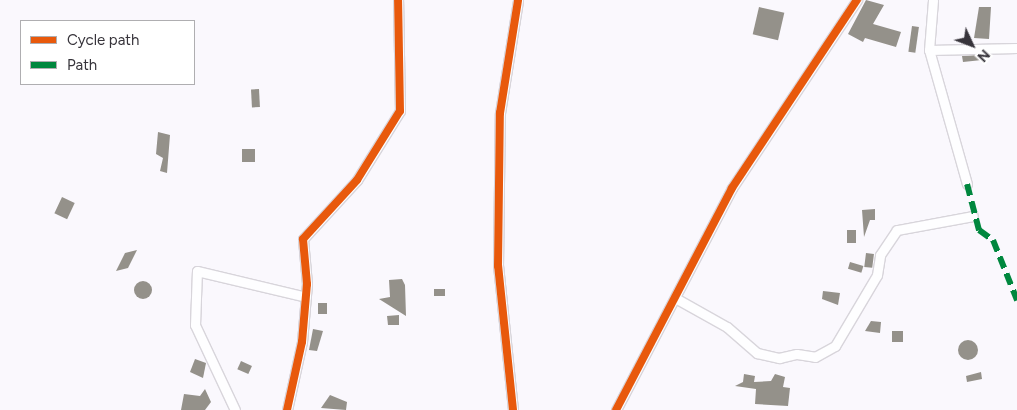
<!DOCTYPE html>
<style>
body{margin:0}
#map{position:relative;width:1017px;height:410px;overflow:hidden;background:#faf8fd;font-family:Figtree,sans-serif}
div>[style]{position:absolute}
[style*='--x']{left:calc(var(--x)*1px);top:calc(var(--y)*1px);width:calc(var(--w)*1px);rotate:calc(var(--a)*1deg)}
.building>*{inset:0;background:#94918a;transform-origin:0 0}
.round{border-radius:50%}
.roads{filter:drop-shadow(1px 0 #d8d5db) drop-shadow(-1px 0 #d8d5db) drop-shadow(0 1px #d8d5db) drop-shadow(0 -1px #d8d5db)}
.minor>*{height:9px;margin:-4.5px;padding:0 4.5px;transform-origin:4.5px;border-radius:4.5px;background:#fefeff}
.quiet>*{height:6px;margin-top:-3px;transform-origin:0;background:repeating-linear-gradient(90deg,#00873e 0 12px,transparent 0 18px)}
.cycleway>*{height:8px;margin:-4px;padding:0 4px;transform-origin:4px;border-radius:4px;background:#e8590c}
span{translate:-50% -50%;white-space:nowrap;text-align:center;line-height:1.15;-webkit-text-stroke:5px #fff;paint-order:stroke}
.legend{position:absolute;left:20px;top:20px;width:175px;height:65px;box-sizing:border-box;background:#fff;border:1px solid #afaeb1;margin:0;padding:6px 9px;list-style:none;font-size:15px;color:#37343b}
.legend li{display:flex;align-items:center;gap:10px;height:25px}
.legend b{width:25px;border:1px solid #afaeb1}
.north{position:absolute;left:947px;top:20px;width:50px;height:50px;-webkit-text-stroke:4px #fff;paint-order:stroke;rotate:133deg;font-size:14px;font-weight:700;line-height:20px;text-align:center;color:#37343b}
.north::after{content:'';display:block;margin:auto;width:18px;height:22px;background:#37343b;clip-path:polygon(50% 0,100% 100%,50% 72%,0 100%)}
</style>
<div id="map">
<div class="building">
<i style="clip-path:polygon(866px 0,884px 5px,873px 24px,901px 32px,896px 47px,865px 38px,863px 42px,848px 34px)"></i>
<i style="left:759px;top:7px;width:26px;height:28px;rotate:13deg"></i>
<i style="clip-path:polygon(979px 7px,991px 7px,989px 39px,974px 38px)"></i>
<i style="left:912px;top:26px;width:7px;height:26px;rotate:8deg"></i>
<i style="clip-path:polygon(982px 55px,982px 60px,963px 62px,962px 56px)"></i>
<i style="left:259px;top:89px;width:18px;height:8px;rotate:87deg"></i>
<i style="clip-path:polygon(158px 132px,170px 135px,167px 173px,160px 171px,163px 158px,156px 154px)"></i>
<i style="left:242px;top:149px;width:13px;height:13px"></i>
<i style="left:62px;top:197px;width:14px;height:18px;rotate:25deg"></i>
<i style="clip-path:polygon(875px 209px,875px 220px,870px 220px,864px 237px,862px 210px)"></i>
<i style="left:847px;top:230px;width:9px;height:13px"></i>
<i style="clip-path:polygon(137px 250px,128px 268px,116px 271px,125px 253px)"></i>
<i style="left:866px;top:253px;width:8px;height:14px;rotate:7deg"></i>
<i style="left:850px;top:262px;width:14px;height:7px;rotate:17deg"></i>
<i style="clip-path:polygon(402px 279px,405px 285px,406px 316px,379px 299px,390px 297px,389px 280px)"></i>
<i class="round" style="left:134px;top:281px;width:18px;height:18px"></i>
<i style="left:434px;top:289px;width:11px;height:7px"></i>
<i style="clip-path:polygon(823px 291px,840px 293px,838px 305px,822px 299px)"></i>
<i style="left:318px;top:303px;width:9px;height:11px"></i>
<i style="clip-path:polygon(399px 315px,399px 325px,388px 325px,387px 316px)"></i>
<i style="clip-path:polygon(871px 321px,881px 322px,880px 333px,865px 331px)"></i>
<i style="clip-path:polygon(313px 329px,323px 331px,317px 351px,309px 350px)"></i>
<i style="left:892px;top:331px;width:11px;height:11px"></i>
<i class="round" style="left:958px;top:340px;width:20px;height:20px"></i>
<i style="clip-path:polygon(195px 359px,206px 363px,203px 378px,190px 372px)"></i>
<i style="left:241px;top:361px;width:12px;height:9px;rotate:24deg"></i>
<i style="clip-path:polygon(981px 372px,982px 379px,967px 382px,966px 376px)"></i>
<i style="clip-path:polygon(744px 374px,755px 376px,754px 382px,771px 381px,775px 374px,785px 377px,783px 387px,790px 388px,788px 406px,755px 404px,756px 389px,735px 386px,743px 382px)"></i>
<i style="clip-path:polygon(205px 389px,211px 402px,205px 410px,181px 410px,184px 394px,200px 396px)"></i>
<i style="clip-path:polygon(330px 395px,347px 402px,346px 410px,321px 408px)"></i>
</div>
<div class="roads">
<div class="minor">
<i style="--x:929;--y:50;--w:50;--a:-85.4"></i>
<i style="--x:967;--y:184;--w:139;--a:-105.8"></i>
<i style="--x:929;--y:50;--w:88;--a:-1.3"></i>
<i style="--x:677;--y:299;--w:57;--a:29.2"></i>
<i style="--x:727;--y:327;--w:40;--a:41"></i>
<i style="--x:757;--y:353;--w:23;--a:13"></i>
<i style="--x:779;--y:358;--w:18;--a:-13"></i>
<i style="--x:797;--y:354;--w:18;--a:9"></i>
<i style="--x:815;--y:357;--w:23;--a:-29"></i>
<i style="--x:835;--y:346;--w:82;--a:-59.4"></i>
<i style="--x:877;--y:275;--w:20;--a:-81"></i>
<i style="--x:880;--y:255;--w:30;--a:-56"></i>
<i style="--x:897;--y:230;--w:77;--a:-10.4"></i>
<i style="--x:235;--y:410;--w:94;--a:-115.2"></i>
<i style="--x:195;--y:325;--w:54;--a:-87.9"></i>
<i style="--x:197;--y:271;--w:112;--a:13.4"></i>
<i style="--x:287;--y:410;--w:70;--a:-77.6"></i>
<i style="--x:302;--y:342;--w:58;--a:-85.1"></i>
<i style="--x:307;--y:284;--w:45;--a:-95.1"></i>
<i style="--x:303;--y:239;--w:80;--a:-47.5"></i>
<i style="--x:357;--y:180;--w:81;--a:-58.1"></i>
<i style="--x:400;--y:111;--w:111;--a:-91"></i>
<i style="--x:513;--y:410;--w:145;--a:-95.9"></i>
<i style="--x:498;--y:266;--w:153;--a:-89.3"></i>
<i style="--x:500;--y:113;--w:114;--a:-80.9"></i>
<i style="--x:616;--y:410;--w:250;--a:-62.4"></i>
<i style="--x:732;--y:188;--w:226;--a:-56.4"></i>
</div>
</div>
<div class="quiet">
<i style="--x:967;--y:184;--w:48;--a:75.4"></i>
<i style="--x:979;--y:230;--w:17;--a:36"></i>
<i style="--x:993;--y:240;--w:65;--a:68.2"></i>
</div>
<div class="cycleway">
<i style="--x:287;--y:410;--w:70;--a:-77.6"></i>
<i style="--x:302;--y:342;--w:58;--a:-85.1"></i>
<i style="--x:307;--y:284;--w:45;--a:-95.1"></i>
<i style="--x:303;--y:239;--w:80;--a:-47.5"></i>
<i style="--x:357;--y:180;--w:81;--a:-58.1"></i>
<i style="--x:400;--y:111;--w:111;--a:-91"></i>
<i style="--x:513;--y:410;--w:145;--a:-95.9"></i>
<i style="--x:498;--y:266;--w:153;--a:-89.3"></i>
<i style="--x:500;--y:113;--w:114;--a:-80.9"></i>
<i style="--x:616;--y:410;--w:250;--a:-62.4"></i>
<i style="--x:732;--y:188;--w:226;--a:-56.4"></i>
</div>
<ul class="legend">
<li><b style="height:6px;background:#e8590c"></b>Cycle path</li>
<li><b style="height:6px;background:#00873e"></b>Path</li>
</ul>
<div class="north">N</div>
</div>
